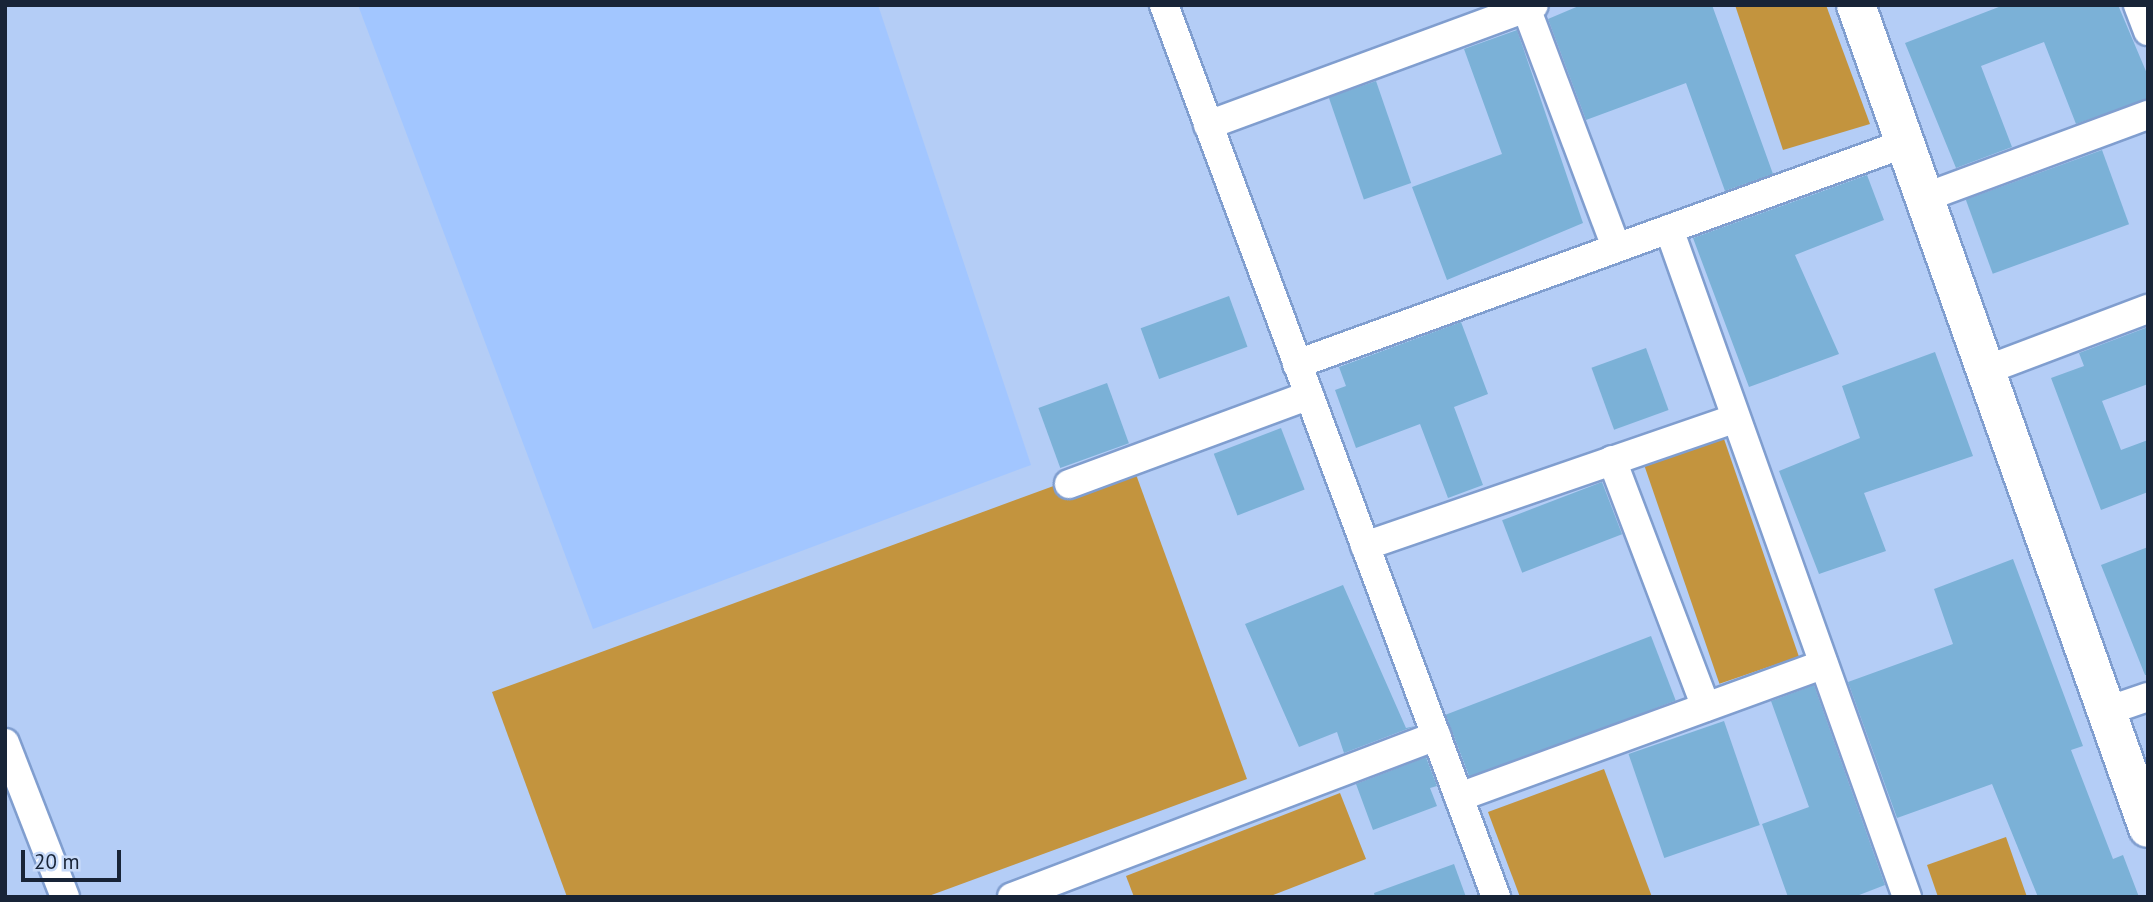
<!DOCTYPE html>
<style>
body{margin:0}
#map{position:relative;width:2153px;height:902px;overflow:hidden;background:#b4cdf6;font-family:"PT Sans",sans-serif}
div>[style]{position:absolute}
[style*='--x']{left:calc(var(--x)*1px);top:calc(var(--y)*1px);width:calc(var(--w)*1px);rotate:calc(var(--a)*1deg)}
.built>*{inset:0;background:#a2c6ff}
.green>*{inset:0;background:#c3943e;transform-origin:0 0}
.building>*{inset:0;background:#7bb1d7;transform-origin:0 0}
.roads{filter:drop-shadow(2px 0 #809ecf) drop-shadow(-2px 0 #809ecf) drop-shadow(0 2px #809ecf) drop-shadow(0 -2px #809ecf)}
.street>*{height:28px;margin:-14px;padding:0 14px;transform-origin:14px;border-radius:14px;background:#fff}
.secondary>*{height:38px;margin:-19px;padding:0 19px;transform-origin:19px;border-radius:19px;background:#fff}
span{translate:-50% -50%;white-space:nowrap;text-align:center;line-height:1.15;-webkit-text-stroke:5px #c7daf9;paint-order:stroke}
.frame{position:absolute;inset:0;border:7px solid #182437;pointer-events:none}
.scale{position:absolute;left:21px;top:850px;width:100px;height:32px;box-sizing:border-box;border:4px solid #182437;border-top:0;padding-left:9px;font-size:21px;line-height:24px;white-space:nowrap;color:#182437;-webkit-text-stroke:5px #c7daf9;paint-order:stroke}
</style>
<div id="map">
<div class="built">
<i style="clip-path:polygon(358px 5px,878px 5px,1031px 465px,593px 629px)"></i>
</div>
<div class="green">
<i style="clip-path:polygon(1735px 5px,1826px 5px,1870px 124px,1783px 150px)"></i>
<i style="left:1724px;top:439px;width:230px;height:84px;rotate:71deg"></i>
<i style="clip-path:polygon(1130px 458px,1247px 779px,926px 897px,567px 897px,492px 692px)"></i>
<i style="clip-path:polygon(1604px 769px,1652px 897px,1520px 897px,1488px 812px)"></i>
<i style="clip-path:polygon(1340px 793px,1366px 859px,1268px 897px,1134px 897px,1126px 876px)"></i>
<i style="clip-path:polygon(2006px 837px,2027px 897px,1938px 897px,1927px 865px)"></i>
</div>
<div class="building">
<i style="clip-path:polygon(1581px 5px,1712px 5px,1773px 174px,1725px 191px,1686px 83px,1586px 120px,1548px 19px)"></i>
<i style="clip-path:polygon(2004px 5px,2118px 5px,2148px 76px,2148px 99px,2076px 124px,2044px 42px,1981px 66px,2012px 147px,1956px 168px,1905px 43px)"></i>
<i style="clip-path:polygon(1517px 30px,1583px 223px,1447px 280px,1412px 187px,1502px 154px,1464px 49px)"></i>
<i style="left:1376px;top:81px;width:108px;height:50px;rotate:71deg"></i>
<i style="left:2102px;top:150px;width:79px;height:145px;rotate:70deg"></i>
<i style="clip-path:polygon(1867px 175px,1884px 220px,1795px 255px,1839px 354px,1749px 387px,1693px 238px)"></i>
<i style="left:1229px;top:296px;width:54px;height:94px;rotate:70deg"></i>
<i style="clip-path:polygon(1461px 322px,1488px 394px,1454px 407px,1483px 485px,1448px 498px,1420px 424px,1356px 448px,1335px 390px,1346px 386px,1339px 367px)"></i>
<i style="clip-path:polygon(2148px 327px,2148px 384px,2102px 401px,2121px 450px,2148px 440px,2148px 492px,2101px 510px,2051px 378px,2084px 366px,2079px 353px)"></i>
<i style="left:1646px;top:348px;width:66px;height:58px;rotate:70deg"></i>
<i style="clip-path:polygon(1935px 352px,1973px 456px,1864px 493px,1886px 551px,1819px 574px,1779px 471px,1860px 438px,1842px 386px)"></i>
<i style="left:1107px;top:383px;width:64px;height:73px;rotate:70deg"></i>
<i style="left:1281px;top:428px;width:66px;height:72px;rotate:69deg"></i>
<i style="left:1602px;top:482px;width:56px;height:107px;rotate:69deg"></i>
<i style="clip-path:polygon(2148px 547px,2148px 675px,2145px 675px,2101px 565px)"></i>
<i style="clip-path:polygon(2013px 559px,2083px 746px,2071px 750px,2113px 859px,2123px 855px,2139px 897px,2038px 897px,1992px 784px,1897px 818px,1848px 682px,1953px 644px,1934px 589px)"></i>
<i style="clip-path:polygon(1343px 585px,1406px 728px,1415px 726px,1344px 753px,1337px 732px,1299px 747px,1245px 624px)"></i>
<i style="left:1651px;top:636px;width:69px;height:220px;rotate:69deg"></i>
<i style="clip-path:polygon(1814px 685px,1885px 885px,1854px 897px,1788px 897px,1762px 824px,1809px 807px,1771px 701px)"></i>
<i style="left:1724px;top:721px;width:110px;height:101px;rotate:71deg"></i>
<i style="clip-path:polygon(1426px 757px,1437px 786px,1430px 788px,1437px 806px,1373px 830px,1356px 784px)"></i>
<i style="clip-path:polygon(1454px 864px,1466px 897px,1375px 897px,1374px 893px)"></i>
</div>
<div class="roads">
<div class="street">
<i style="--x:1164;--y:5;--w:952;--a:69.58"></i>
<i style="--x:1525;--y:5;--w:259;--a:69.4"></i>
<i style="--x:2138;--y:5;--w:28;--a:69"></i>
<i style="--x:1208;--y:125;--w:347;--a:-20.2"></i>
<i style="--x:1926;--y:197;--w:237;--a:-20.3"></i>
<i style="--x:1669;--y:229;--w:709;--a:70.39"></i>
<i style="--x:1297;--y:364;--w:648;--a:-19.95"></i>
<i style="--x:1989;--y:369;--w:170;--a:-20.7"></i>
<i style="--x:1612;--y:460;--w:264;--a:69.2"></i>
<i style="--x:1069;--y:484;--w:256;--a:-20.3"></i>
<i style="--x:1365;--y:546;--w:392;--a:-19"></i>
<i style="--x:2107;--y:711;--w:43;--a:-18.9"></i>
<i style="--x:5;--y:743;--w:165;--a:68.7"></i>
<i style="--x:1459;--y:797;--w:388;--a:-20"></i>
<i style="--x:1012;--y:897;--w:454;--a:-20.8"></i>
</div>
<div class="secondary">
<i style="--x:1856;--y:5;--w:873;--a:70.47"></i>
</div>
</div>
<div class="frame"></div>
<div class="scale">20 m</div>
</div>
